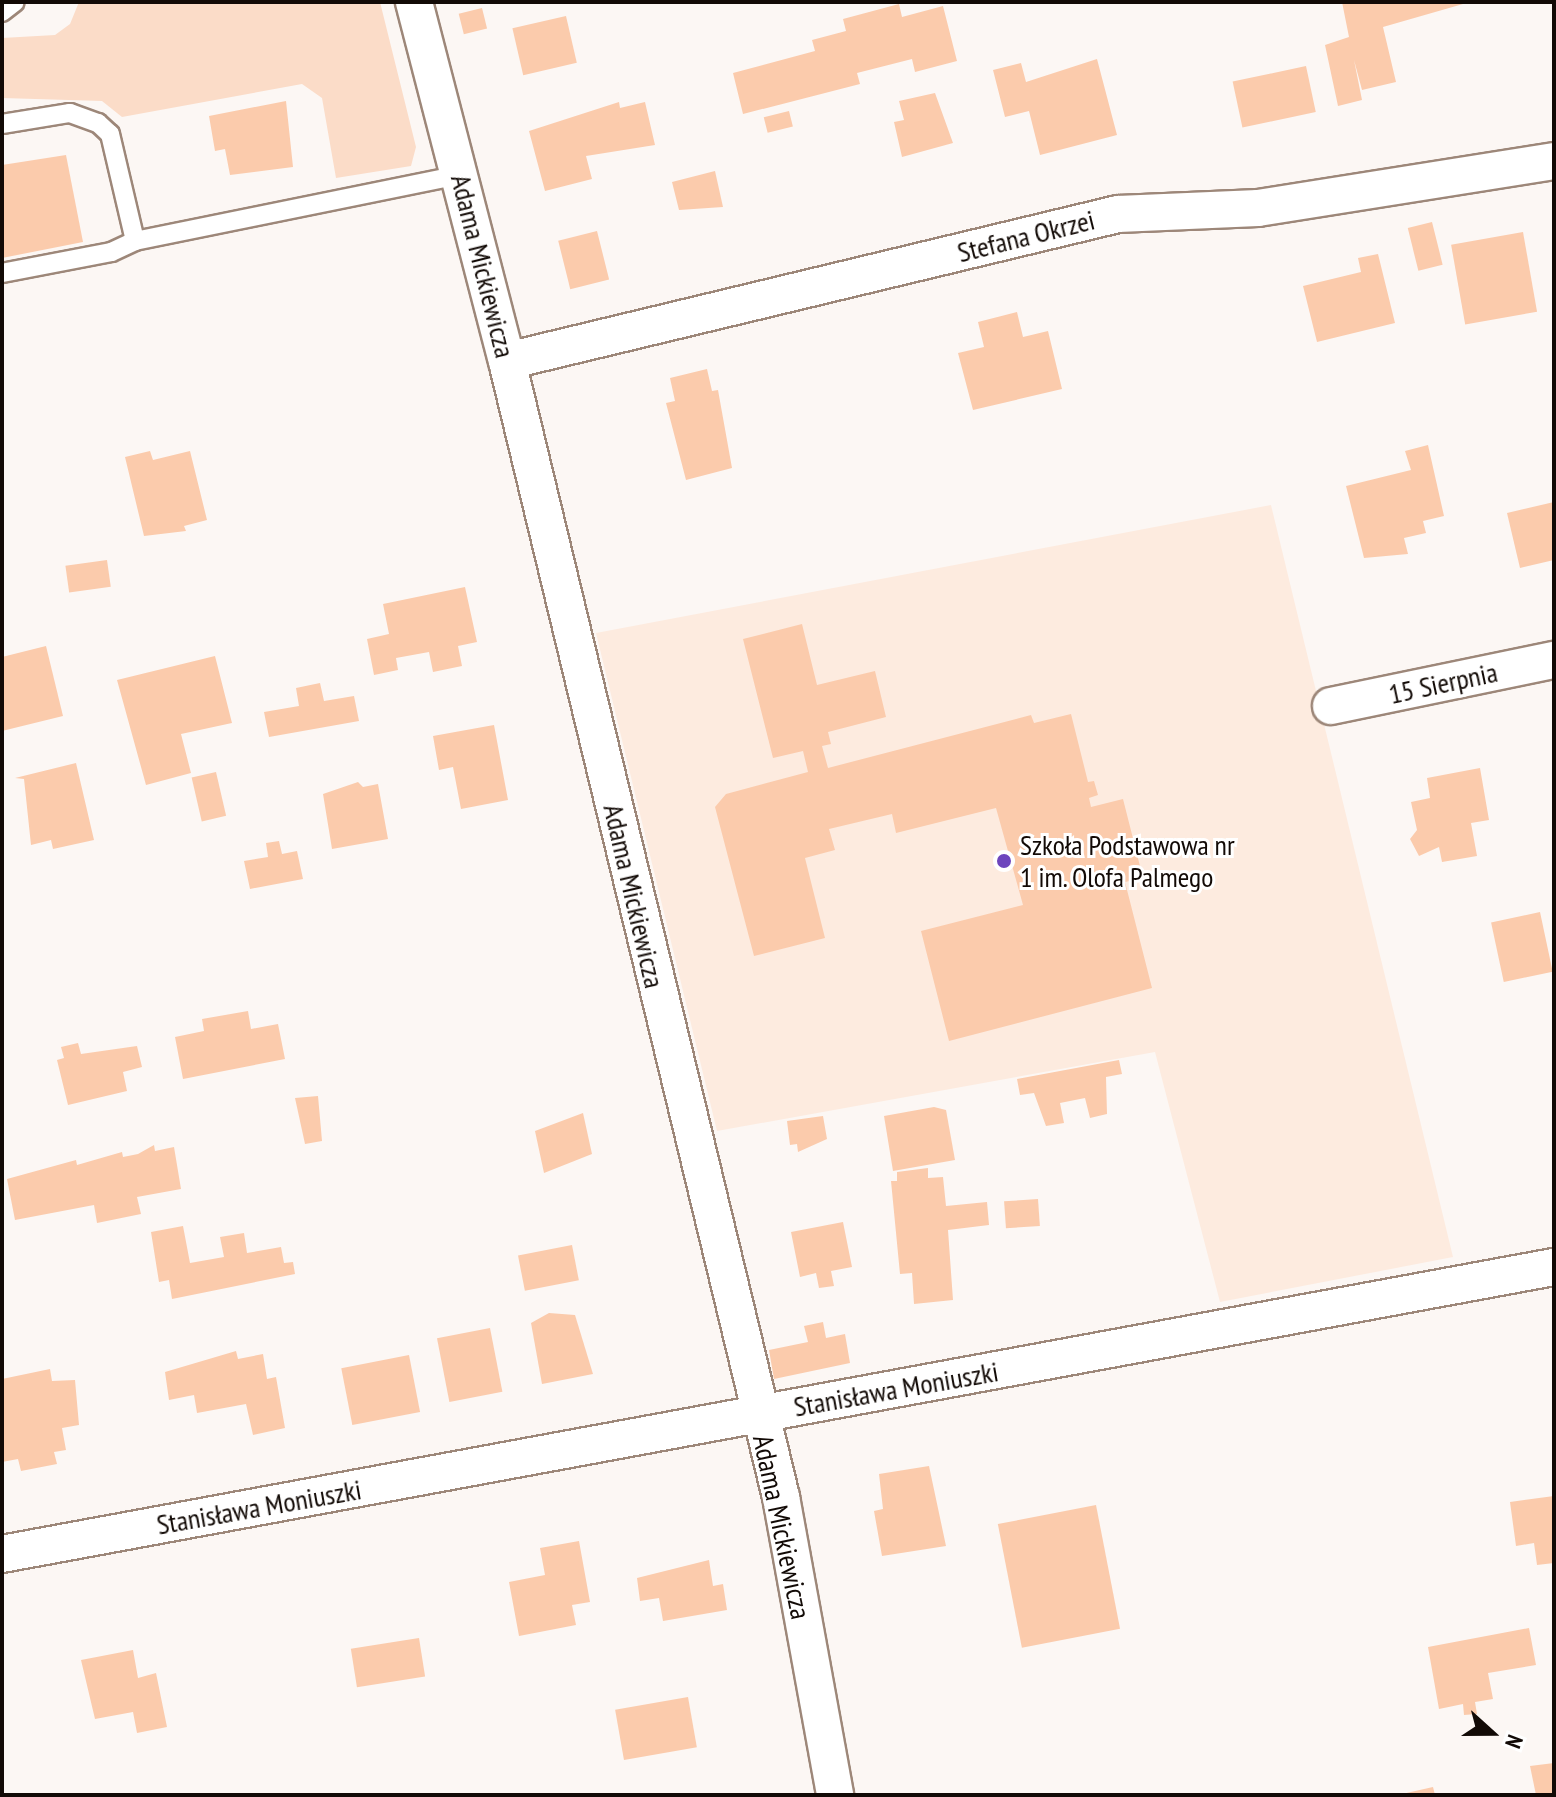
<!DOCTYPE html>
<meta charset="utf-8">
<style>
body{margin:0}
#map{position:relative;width:1556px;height:1797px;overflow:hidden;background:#fcf7f4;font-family:"PT Sans Narrow",sans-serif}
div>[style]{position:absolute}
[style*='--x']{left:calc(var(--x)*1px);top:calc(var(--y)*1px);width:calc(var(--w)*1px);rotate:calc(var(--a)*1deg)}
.built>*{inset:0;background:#fdebdf}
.green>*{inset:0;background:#fbdcc8}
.building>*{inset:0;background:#fbcbac;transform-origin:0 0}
.roads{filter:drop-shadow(2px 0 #9d8779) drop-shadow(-2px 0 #9d8779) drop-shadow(0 2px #9d8779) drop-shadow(0 -2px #9d8779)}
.lane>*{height:18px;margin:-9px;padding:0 9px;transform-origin:9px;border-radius:9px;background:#fff}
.street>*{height:36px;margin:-18px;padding:0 18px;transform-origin:18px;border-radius:18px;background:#fff}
.dots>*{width:22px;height:22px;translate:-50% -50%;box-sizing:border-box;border:4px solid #fff;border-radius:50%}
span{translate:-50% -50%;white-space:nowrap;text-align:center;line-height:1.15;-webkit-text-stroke:6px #fff;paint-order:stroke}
.street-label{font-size:28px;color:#120a06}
.poi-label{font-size:28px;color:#120a06}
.left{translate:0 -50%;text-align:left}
.frame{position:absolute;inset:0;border:4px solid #120a06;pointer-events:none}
.north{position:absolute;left:1452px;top:1693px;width:80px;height:80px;-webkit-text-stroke:6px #fff;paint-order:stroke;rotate:111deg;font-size:22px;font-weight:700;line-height:32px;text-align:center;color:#120a06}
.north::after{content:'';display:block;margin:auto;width:28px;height:36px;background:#120a06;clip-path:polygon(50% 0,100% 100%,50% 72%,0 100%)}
</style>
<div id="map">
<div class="built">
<i style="clip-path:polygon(1271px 505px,1453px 1257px,1220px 1302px,1155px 1052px,717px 1131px,596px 633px)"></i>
</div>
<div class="green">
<i style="clip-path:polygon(79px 2px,380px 2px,416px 147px,411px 166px,336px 178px,322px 98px,302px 84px,122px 117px,102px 101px,2px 98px,2px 38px,55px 35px,70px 24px)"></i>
</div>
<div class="building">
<i style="clip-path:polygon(1342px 2px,1463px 2px,1463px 4px,1383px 27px,1396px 82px,1362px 90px,1354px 60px,1362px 100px,1338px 106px,1325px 45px,1349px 37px)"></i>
<i style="clip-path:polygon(899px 4px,902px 17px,943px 6px,957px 61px,915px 72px,912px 59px,857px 73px,860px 84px,743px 114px,733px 73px,815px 51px,812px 40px,846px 31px,843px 19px)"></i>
<i style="left:482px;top:8px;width:21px;height:24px;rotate:76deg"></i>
<i style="left:566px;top:16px;width:48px;height:55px;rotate:77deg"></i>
<i style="clip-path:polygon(1097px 59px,1117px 135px,1040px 155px,1029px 111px,1005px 117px,993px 70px,1021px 63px,1026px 82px)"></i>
<i style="left:1306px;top:66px;width:47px;height:75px;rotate:78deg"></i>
<i style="clip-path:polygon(935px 93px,953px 143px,902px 157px,894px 122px,904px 120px,899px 101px)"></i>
<i style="clip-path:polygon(286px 101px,293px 167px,230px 175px,225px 149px,215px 151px,209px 116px)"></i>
<i style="clip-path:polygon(619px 102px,620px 108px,645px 102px,655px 145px,586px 156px,592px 179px,545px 191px,529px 131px)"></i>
<i style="left:789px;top:111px;width:16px;height:26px;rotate:76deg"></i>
<i style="clip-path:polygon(66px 155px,83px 242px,2px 258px,2px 165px)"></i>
<i style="clip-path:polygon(715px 171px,723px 207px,679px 210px,672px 182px)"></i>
<i style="left:1432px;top:222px;width:44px;height:25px;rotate:76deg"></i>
<i style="left:597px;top:231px;width:50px;height:40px;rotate:76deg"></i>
<i style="left:1523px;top:232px;width:81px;height:73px;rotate:80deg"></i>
<i style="clip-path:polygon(1378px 254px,1395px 323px,1317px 342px,1303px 286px,1361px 272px,1358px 258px)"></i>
<i style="clip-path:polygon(1017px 312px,1023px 337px,1048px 331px,1062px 389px,973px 410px,958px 353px,984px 347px,978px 322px)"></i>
<i style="clip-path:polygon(707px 369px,712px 391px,718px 390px,732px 468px,686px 480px,666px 403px,675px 401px,670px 378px)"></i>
<i style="clip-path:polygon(1428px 445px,1444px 516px,1423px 521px,1426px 533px,1404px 538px,1408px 554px,1364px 558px,1346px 486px,1411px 470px,1405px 451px)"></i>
<i style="clip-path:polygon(150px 451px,153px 460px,190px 451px,207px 520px,184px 526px,186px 531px,144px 536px,125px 457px)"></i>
<i style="clip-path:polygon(1554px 502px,1554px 560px,1520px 568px,1507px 513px)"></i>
<i style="left:107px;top:560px;width:27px;height:42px;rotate:82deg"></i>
<i style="clip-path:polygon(465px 587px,477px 642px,458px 646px,462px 666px,433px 672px,429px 652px,396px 658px,398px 670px,374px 675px,367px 639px,389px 634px,383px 604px)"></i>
<i style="clip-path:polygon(802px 624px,817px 685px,875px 671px,886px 717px,828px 732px,831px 744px,822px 746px,828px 768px,1031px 715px,1034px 723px,1071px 714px,1088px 782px,1094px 781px,1098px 795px,1089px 798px,1091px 807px,1123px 799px,1143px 878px,1125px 882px,1152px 988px,949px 1041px,921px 931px,1023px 905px,996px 808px,896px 833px,892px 814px,829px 829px,835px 850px,805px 858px,825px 938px,754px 956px,715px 807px,726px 794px,808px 772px,803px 751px,773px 758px,743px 639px)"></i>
<i style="clip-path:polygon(46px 646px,63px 716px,2px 731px,2px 657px)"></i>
<i style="clip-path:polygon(215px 656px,232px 723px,181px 734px,191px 773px,146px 785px,117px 680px)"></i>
<i style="clip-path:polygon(320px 683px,324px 701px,354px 696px,359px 721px,269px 737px,264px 712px,299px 706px,296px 688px)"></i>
<i style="clip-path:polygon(494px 725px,508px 800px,461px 809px,453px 767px,439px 770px,433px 736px)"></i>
<i style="clip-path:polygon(76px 763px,94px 840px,53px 849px,51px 840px,31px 845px,24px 779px,15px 778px)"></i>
<i style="clip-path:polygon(1480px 768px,1489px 820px,1471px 823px,1477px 856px,1442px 862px,1439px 847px,1419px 856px,1410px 839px,1417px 830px,1411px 802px,1430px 798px,1427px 778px)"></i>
<i style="left:216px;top:772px;width:45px;height:25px;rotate:77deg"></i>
<i style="clip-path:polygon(358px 782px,363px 787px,378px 784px,388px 839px,332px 849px,323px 794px)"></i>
<i style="clip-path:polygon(279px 841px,282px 854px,297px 851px,303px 879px,250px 889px,244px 861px,268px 857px,266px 843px)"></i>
<i style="left:1540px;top:912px;width:61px;height:50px;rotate:78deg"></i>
<i style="clip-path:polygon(248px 1011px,251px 1029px,278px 1024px,285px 1059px,183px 1079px,175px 1037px,204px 1031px,202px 1019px)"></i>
<i style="clip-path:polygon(78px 1043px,81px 1054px,137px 1046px,142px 1067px,123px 1072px,127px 1091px,68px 1105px,57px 1060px,64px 1058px,61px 1047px)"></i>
<i style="clip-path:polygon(1119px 1060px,1122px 1074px,1106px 1077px,1107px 1114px,1090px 1118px,1085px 1098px,1060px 1103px,1064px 1123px,1046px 1126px,1034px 1093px,1020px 1095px,1017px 1079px)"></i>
<i style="clip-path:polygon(318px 1096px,322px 1141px,305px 1144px,295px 1098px)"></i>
<i style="clip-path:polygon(934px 1107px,946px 1110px,955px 1160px,893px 1171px,884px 1116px)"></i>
<i style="clip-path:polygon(583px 1113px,592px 1154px,544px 1173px,535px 1131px)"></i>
<i style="clip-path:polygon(823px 1116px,827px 1139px,798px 1152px,797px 1144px,790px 1145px,787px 1121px)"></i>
<i style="clip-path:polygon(154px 1145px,155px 1151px,174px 1147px,181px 1189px,137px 1197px,141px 1214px,97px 1223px,94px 1205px,15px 1220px,7px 1179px,76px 1160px,77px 1165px,122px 1152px,123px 1157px,138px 1154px)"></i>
<i style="clip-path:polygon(928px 1168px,928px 1178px,943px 1177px,946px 1206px,987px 1202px,989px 1225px,948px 1230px,953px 1300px,914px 1304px,912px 1273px,900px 1274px,891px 1181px,897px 1181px,897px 1172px)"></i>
<i style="left:1038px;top:1199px;width:27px;height:34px;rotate:86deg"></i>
<i style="clip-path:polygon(843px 1222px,852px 1267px,831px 1271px,834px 1286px,819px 1288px,816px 1273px,800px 1277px,791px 1232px)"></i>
<i style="clip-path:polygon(183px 1226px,190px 1263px,224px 1257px,220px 1237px,244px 1233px,247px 1253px,281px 1247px,284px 1263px,293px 1262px,295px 1274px,172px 1299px,169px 1280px,159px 1282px,151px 1232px)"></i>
<i style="left:572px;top:1245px;width:36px;height:55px;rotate:79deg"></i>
<i style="clip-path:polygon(549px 1313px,575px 1315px,593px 1374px,542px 1384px,531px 1323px)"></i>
<i style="clip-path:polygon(823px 1322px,826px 1338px,845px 1334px,850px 1363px,774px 1379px,769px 1350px,808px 1342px,804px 1326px)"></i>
<i style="left:490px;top:1328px;width:65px;height:54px;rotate:79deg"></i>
<i style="clip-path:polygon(236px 1351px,238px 1359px,263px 1354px,267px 1379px,276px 1377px,285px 1428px,253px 1435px,246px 1404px,197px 1413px,194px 1395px,169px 1400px,165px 1372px)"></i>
<i style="left:409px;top:1355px;width:58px;height:69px;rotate:79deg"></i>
<i style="clip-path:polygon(50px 1369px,52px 1381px,75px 1380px,79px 1425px,62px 1428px,66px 1450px,54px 1452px,57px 1464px,21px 1471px,18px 1459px,2px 1462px,2px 1379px)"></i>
<i style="clip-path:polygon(929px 1466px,946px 1546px,882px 1556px,874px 1511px,883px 1509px,879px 1474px)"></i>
<i style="clip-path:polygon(1554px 1496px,1554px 1563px,1537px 1565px,1534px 1543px,1516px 1546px,1510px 1502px)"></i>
<i style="left:1096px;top:1505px;width:126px;height:100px;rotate:79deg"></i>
<i style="clip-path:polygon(579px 1541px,590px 1602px,572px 1605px,576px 1625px,519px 1636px,509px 1582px,545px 1575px,540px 1548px)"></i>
<i style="clip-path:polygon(709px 1560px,713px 1586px,723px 1584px,727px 1610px,663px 1621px,659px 1598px,640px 1601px,637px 1578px)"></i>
<i style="clip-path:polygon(1529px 1628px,1536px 1665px,1488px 1673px,1493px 1699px,1475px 1702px,1477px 1714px,1464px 1715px,1463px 1704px,1439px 1709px,1428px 1647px)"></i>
<i style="left:419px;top:1638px;width:39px;height:69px;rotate:81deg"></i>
<i style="clip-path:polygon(133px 1650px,138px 1678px,156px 1673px,167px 1727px,137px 1733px,133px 1712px,95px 1719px,81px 1660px)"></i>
<i style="left:688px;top:1697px;width:51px;height:74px;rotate:80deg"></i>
<i style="clip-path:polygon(1554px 1763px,1554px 1795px,1536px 1795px,1530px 1766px)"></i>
<i style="clip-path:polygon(1433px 1787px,1435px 1795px,1402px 1795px,1402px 1794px)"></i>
</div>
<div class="roads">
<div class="lane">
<i style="--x:2;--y:12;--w:16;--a:-38"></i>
<i style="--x:2;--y:124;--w:69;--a:-9.2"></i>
<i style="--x:70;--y:113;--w:30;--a:20"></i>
<i style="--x:98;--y:123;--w:16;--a:43"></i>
<i style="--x:110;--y:134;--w:110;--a:76.8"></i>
<i style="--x:135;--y:241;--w:26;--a:155"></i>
<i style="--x:111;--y:252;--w:111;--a:169.1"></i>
<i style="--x:135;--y:241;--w:331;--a:-11.5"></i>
</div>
<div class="street">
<i style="--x:414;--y:2;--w:371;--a:75.5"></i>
<i style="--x:507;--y:361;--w:1169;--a:76.44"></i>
<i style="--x:781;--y:1497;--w:303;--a:79.7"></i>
<i style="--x:507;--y:361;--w:628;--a:-13.53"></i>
<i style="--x:1118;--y:214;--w:140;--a:-2.5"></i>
<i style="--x:1258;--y:208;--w:300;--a:-9"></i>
<i style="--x:1331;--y:706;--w:228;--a:-11.7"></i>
<i style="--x:2;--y:1554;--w:1578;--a:-10.48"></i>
</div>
</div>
<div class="dots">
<i style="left:1004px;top:861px;background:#6d45bd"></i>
</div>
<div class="street-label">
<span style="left:1026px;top:236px;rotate:-14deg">Stefana Okrzei</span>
<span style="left:483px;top:266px;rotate:76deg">Adama Mickiewicza</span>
<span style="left:1443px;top:683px;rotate:-12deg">15 Sierpnia</span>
<span style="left:634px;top:896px;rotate:77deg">Adama Mickiewicza</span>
<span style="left:896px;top:1389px;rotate:-10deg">Stanisława Moniuszki</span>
<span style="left:259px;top:1507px;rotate:-10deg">Stanisława Moniuszki</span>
<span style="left:782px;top:1527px;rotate:78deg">Adama Mickiewicza</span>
</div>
<div class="poi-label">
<span class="left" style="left:1020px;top:861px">Szkoła Podstawowa nr<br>1 im. Olofa Palmego</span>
</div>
<div class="frame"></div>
<div class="north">N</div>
</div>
